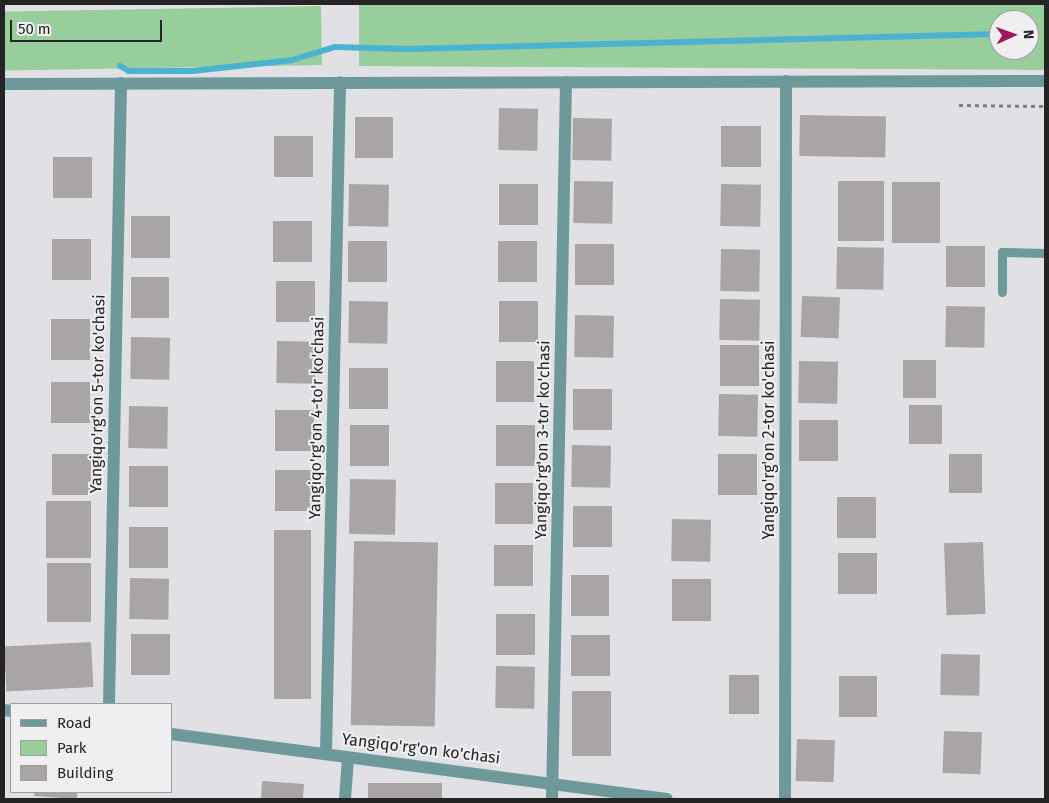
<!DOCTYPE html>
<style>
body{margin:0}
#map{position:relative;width:1049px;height:803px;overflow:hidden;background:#e1e1e5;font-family:"Fira Sans",sans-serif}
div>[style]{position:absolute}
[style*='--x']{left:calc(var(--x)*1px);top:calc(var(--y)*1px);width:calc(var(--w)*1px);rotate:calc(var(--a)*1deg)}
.green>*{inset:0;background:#98cd9c;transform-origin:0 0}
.stream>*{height:6px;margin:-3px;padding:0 3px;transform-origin:3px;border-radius:3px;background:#4ab3d1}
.building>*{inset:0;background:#a9a5a4;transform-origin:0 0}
.path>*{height:3px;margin-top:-1.5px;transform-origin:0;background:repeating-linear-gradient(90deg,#7d7d7f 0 4px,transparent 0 8px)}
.lane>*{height:9px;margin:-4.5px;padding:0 4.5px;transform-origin:4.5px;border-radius:4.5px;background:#6e999b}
.street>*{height:12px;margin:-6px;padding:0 6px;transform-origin:6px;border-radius:6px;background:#6e999b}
span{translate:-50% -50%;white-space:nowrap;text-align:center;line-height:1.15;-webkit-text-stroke:4px #efeff2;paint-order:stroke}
.street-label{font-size:16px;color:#242425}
.frame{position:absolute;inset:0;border:5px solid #242425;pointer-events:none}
.legend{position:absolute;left:10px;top:703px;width:162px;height:90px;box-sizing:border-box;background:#efeff2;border:1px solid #9e9ea0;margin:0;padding:6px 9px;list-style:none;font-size:15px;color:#242425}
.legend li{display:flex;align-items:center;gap:10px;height:25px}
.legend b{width:25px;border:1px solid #9e9ea0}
.north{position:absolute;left:989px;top:10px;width:50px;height:50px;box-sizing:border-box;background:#efeff2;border:1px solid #9e9ea0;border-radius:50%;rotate:88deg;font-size:14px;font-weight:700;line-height:20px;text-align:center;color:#242425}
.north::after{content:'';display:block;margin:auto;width:18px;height:22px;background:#a21358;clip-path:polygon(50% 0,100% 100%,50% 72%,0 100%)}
.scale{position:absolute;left:10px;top:20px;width:152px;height:22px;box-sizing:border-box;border:2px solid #242425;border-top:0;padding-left:6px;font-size:15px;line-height:18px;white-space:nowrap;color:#242425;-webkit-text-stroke:4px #efeff2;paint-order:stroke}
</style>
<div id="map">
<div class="green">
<i style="clip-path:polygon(evenodd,359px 4px,1045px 4px,1045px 70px,359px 66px,359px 4px,999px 20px,1029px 20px,1029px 50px,999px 50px,999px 20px)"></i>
<i style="left:321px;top:6px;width:59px;height:317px;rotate:89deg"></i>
</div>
<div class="stream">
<i style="--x:120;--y:66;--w:10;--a:29"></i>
<i style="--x:129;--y:71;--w:64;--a:0"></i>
<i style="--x:193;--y:71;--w:100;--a:-6.3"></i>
<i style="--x:292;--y:60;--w:45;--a:-16.8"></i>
<i style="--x:335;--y:47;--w:72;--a:1.6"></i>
<i style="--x:407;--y:49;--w:592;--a:-1.45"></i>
</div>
<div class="building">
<i style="left:499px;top:108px;width:39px;height:42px;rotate:1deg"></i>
<i style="left:800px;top:115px;width:86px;height:41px;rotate:1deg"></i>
<i style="left:355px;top:117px;width:38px;height:41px"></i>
<i style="left:573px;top:118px;width:39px;height:42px;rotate:1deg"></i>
<i style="left:721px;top:126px;width:40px;height:41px"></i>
<i style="left:274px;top:136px;width:39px;height:41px"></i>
<i style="left:53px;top:157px;width:39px;height:41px"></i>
<i style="left:574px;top:181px;width:39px;height:42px;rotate:1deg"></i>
<i style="left:838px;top:181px;width:46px;height:60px"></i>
<i style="left:892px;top:182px;width:48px;height:61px"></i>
<i style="left:349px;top:184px;width:40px;height:42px;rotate:1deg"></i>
<i style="left:499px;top:184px;width:39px;height:41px"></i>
<i style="left:721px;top:184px;width:40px;height:42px;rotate:1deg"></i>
<i style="left:131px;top:216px;width:39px;height:42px"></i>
<i style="left:273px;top:221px;width:39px;height:41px"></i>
<i style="left:52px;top:239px;width:39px;height:41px"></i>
<i style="left:348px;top:241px;width:39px;height:41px"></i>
<i style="left:498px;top:241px;width:39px;height:41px"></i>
<i style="left:575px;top:244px;width:39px;height:41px"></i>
<i style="left:946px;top:246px;width:39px;height:41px"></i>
<i style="left:837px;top:247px;width:47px;height:42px;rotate:1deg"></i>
<i style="left:721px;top:249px;width:39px;height:42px;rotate:1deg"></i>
<i style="left:131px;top:277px;width:38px;height:41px"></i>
<i style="left:276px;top:281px;width:39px;height:41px"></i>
<i style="left:802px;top:296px;width:38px;height:41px;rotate:2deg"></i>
<i style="left:720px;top:299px;width:40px;height:41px;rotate:1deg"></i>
<i style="left:349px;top:301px;width:39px;height:42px;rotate:1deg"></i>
<i style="left:499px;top:301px;width:39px;height:41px"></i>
<i style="left:946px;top:306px;width:39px;height:41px;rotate:1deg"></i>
<i style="left:575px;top:315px;width:39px;height:42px;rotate:1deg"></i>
<i style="left:51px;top:319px;width:39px;height:41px"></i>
<i style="left:131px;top:337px;width:39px;height:42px;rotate:1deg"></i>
<i style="left:277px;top:341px;width:39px;height:42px;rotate:1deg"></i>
<i style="left:720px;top:345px;width:39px;height:41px"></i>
<i style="left:903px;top:360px;width:33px;height:38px"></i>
<i style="left:496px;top:361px;width:38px;height:41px"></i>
<i style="left:799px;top:361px;width:39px;height:42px;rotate:1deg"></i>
<i style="left:349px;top:368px;width:39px;height:41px"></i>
<i style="left:51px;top:382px;width:39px;height:41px"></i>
<i style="left:573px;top:389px;width:39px;height:41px"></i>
<i style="left:719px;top:394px;width:39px;height:42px;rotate:1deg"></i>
<i style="left:909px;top:405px;width:33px;height:39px"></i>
<i style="left:129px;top:406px;width:39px;height:42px;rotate:1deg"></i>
<i style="left:275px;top:410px;width:39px;height:41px"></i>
<i style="left:799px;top:420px;width:39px;height:41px"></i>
<i style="left:350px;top:425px;width:39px;height:41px"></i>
<i style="left:496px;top:425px;width:39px;height:41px"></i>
<i style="left:572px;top:445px;width:39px;height:42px;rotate:1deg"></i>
<i style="left:52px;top:454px;width:39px;height:41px"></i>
<i style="left:718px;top:454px;width:39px;height:41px"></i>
<i style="left:949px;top:454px;width:33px;height:39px"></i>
<i style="left:129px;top:466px;width:39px;height:41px"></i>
<i style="left:275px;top:470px;width:39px;height:41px"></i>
<i style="left:350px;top:479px;width:46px;height:55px;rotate:1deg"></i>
<i style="left:495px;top:483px;width:38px;height:41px"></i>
<i style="left:837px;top:497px;width:39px;height:41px"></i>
<i style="left:91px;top:501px;width:57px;height:45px;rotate:90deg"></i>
<i style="left:573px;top:506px;width:39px;height:41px"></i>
<i style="left:672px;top:519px;width:39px;height:42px;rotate:1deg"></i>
<i style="left:129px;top:527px;width:39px;height:41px"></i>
<i style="left:274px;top:530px;width:37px;height:169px"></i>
<i style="left:354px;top:541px;width:84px;height:184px;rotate:1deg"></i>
<i style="left:983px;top:542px;width:72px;height:39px;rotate:88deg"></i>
<i style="left:494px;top:545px;width:39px;height:41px"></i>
<i style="left:838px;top:553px;width:39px;height:41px"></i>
<i style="left:47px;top:563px;width:44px;height:59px"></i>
<i style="left:571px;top:575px;width:38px;height:41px"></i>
<i style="left:130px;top:578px;width:39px;height:41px;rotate:1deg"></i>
<i style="left:672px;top:579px;width:39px;height:42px"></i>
<i style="left:496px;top:614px;width:39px;height:41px"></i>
<i style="left:131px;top:634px;width:39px;height:41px"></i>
<i style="left:571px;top:635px;width:39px;height:41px"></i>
<i style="left:91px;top:642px;width:45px;height:87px;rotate:87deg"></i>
<i style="left:941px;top:654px;width:39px;height:41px;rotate:1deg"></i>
<i style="left:496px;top:666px;width:39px;height:42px;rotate:1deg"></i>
<i style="left:729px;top:675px;width:30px;height:39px"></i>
<i style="left:839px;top:676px;width:38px;height:41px"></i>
<i style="left:572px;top:691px;width:39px;height:65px"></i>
<i style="left:944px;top:731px;width:38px;height:42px;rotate:2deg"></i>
<i style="left:797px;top:739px;width:38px;height:42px;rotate:2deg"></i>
<i style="clip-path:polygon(262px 781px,304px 784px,303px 799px,261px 799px)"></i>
<i style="left:368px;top:783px;width:74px;height:16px"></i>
<i style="clip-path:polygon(35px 792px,77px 792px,77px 799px,34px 796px)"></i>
</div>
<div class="path">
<i style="--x:959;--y:105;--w:86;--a:0.7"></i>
</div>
<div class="lane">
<i style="--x:1002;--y:292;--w:40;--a:-90"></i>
<i style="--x:1002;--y:252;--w:43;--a:1.3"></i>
</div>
<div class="street">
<i style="--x:4;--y:84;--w:1041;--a:-0.17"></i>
<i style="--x:109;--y:704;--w:621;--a:-88.89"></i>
<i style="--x:4;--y:710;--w:7;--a:8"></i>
<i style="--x:171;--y:734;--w:500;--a:7.47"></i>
<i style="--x:326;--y:753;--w:671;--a:-88.8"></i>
<i style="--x:345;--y:799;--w:41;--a:-85.8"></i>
<i style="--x:552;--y:799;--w:717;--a:-88.88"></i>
<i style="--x:785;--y:799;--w:718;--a:-89.92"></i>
</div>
<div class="street-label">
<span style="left:98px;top:394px;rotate:-89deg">Yangiqo'rg'on 5-tor ko'chasi</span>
<span style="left:317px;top:418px;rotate:-89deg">Yangiqo'rg'on 4-to'r ko'chasi</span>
<span style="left:543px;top:440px;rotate:-89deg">Yangiqo'rg'on 3-tor ko'chasi</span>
<span style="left:769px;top:440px;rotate:-90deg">Yangiqo'rg'on 2-tor ko'chasi</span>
<span style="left:421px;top:749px;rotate:7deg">Yangiqo'rg'on ko'chasi</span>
</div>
<div class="frame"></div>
<ul class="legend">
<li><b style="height:6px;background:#6e999b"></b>Road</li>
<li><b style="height:14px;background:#98cd9c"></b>Park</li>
<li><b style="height:14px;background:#a9a5a4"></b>Building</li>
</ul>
<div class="north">N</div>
<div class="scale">50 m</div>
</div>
